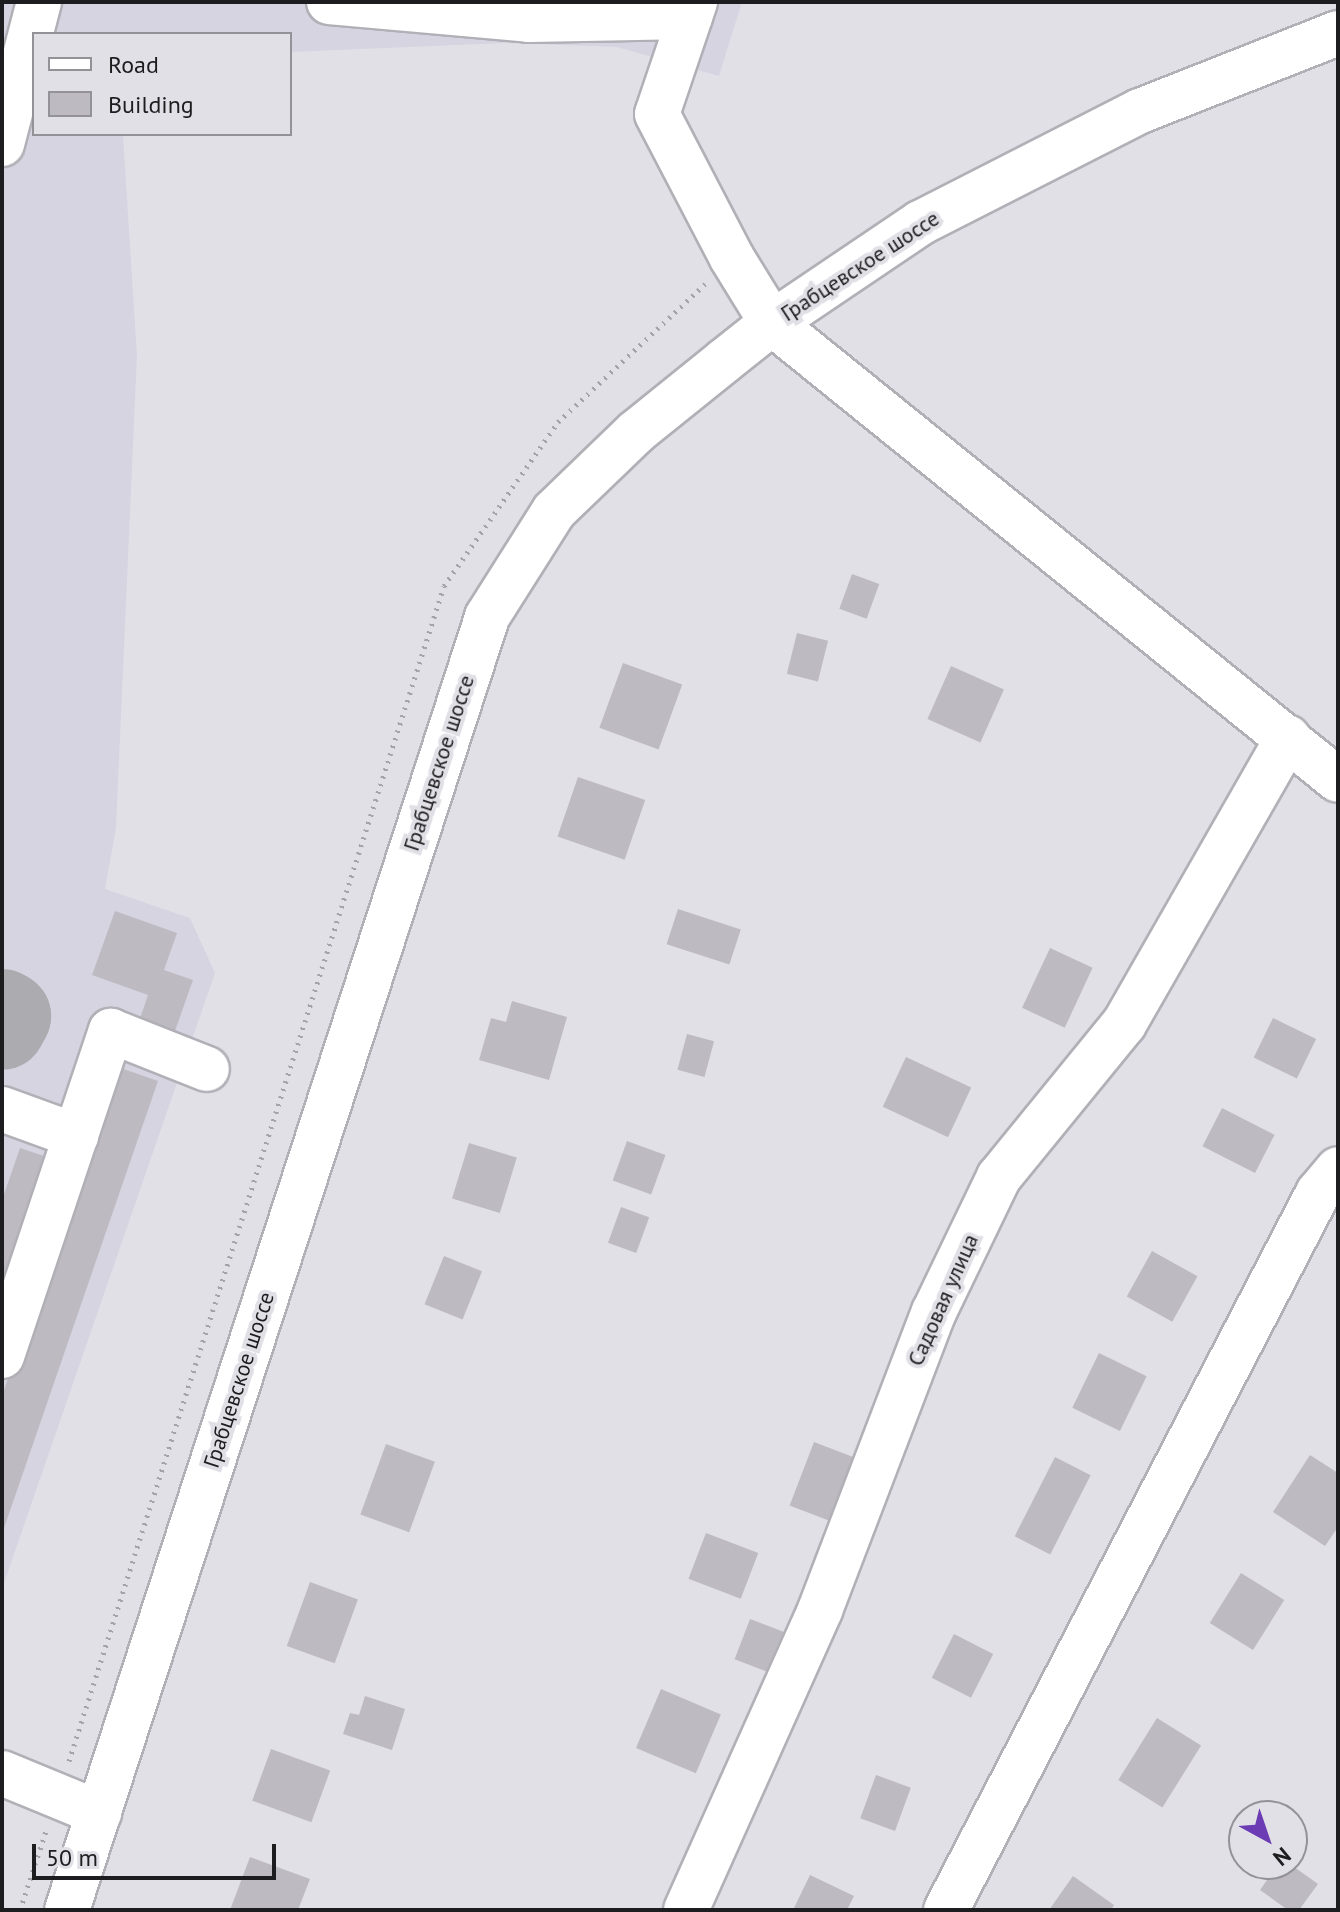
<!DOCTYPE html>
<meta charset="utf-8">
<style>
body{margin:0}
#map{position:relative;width:1340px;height:1912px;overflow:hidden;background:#e2e0e7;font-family:"PT Sans",sans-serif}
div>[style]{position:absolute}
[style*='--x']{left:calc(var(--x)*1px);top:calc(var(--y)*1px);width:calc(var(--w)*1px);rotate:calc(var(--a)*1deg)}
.built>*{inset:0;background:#d7d4e2}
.taxiway>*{height:88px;margin:-44px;padding:0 44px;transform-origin:44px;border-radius:44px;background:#acabb0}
.building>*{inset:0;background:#bdbbc1;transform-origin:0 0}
.path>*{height:5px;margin-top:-2.5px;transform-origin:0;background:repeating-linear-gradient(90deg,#a4a3a8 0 2px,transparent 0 8px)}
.roads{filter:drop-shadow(2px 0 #b2b0b7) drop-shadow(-2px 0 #b2b0b7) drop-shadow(0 2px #b2b0b7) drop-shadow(0 -2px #b2b0b7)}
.minor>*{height:44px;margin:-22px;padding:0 22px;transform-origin:22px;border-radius:22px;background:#fff}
span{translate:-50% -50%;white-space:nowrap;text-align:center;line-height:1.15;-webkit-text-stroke:8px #e2e0e7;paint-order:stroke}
.street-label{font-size:22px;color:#1d1c1e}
.frame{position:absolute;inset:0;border:4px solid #1d1c1e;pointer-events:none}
.legend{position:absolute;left:32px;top:32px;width:260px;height:104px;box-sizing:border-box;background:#e2e0e7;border:2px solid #939297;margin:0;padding:10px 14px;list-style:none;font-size:24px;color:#1d1c1e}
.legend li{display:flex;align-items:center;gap:16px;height:40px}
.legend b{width:40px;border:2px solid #939297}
.north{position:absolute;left:1228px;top:1800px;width:80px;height:80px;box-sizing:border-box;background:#e2e0e7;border:2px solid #939297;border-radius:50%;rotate:140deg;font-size:22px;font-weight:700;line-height:32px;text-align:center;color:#1d1c1e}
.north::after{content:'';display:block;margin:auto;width:28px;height:36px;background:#6b3cb3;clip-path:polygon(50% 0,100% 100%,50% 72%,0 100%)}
.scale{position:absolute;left:32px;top:1844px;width:244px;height:36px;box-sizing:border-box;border:4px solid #1d1c1e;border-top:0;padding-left:10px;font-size:24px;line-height:28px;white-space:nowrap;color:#1d1c1e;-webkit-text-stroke:6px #e2e0e7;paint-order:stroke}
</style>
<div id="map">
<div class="built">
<i style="clip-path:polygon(2px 2px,742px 2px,719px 76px,617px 47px,505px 43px,290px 52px,290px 34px,34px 34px,34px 134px,123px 134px,137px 356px,116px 828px,105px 889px,190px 918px,215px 973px,2px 1589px)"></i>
</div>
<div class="taxiway">
<i style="--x:2;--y:1013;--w:6;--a:31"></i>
<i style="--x:7;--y:1016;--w:11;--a:117"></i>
</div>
<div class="building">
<i style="left:852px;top:574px;width:29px;height:37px;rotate:20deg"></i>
<i style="left:797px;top:633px;width:32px;height:42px;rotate:14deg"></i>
<i style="left:623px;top:663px;width:63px;height:69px;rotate:20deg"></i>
<i style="left:951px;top:666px;width:58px;height:58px;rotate:24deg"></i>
<i style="left:578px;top:777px;width:71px;height:63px;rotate:19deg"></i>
<i style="left:678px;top:909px;width:66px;height:37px;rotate:18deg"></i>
<i style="clip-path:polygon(115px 911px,177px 933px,164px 970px,193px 980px,170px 1045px,135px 1033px,148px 995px,92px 975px)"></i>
<i style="left:1050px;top:948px;width:47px;height:66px;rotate:25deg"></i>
<i style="clip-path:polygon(512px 1001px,567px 1017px,549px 1080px,479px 1060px,491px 1018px,506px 1022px)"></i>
<i style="left:1273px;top:1018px;width:48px;height:44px;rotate:26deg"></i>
<i style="left:687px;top:1034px;width:28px;height:37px;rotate:15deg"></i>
<i style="left:906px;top:1057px;width:72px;height:55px;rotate:25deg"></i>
<i style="clip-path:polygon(115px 1066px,158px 1081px,2px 1534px,2px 1396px)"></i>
<i style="left:1222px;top:1108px;width:59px;height:43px;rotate:27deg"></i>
<i style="left:627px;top:1141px;width:41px;height:42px;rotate:20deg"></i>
<i style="left:469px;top:1143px;width:50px;height:58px;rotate:17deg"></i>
<i style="clip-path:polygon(20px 1148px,53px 1159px,2px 1307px,2px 1200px)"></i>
<i style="left:621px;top:1207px;width:30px;height:38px;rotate:20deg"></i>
<i style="left:1152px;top:1251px;width:52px;height:52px;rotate:29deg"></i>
<i style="left:444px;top:1256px;width:41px;height:52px;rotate:22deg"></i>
<i style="left:1099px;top:1353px;width:53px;height:61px;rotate:26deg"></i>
<i style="left:814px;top:1442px;width:44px;height:68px;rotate:21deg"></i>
<i style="left:386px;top:1444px;width:52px;height:75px;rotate:20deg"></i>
<i style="clip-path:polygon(1310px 1455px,1338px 1473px,1338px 1527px,1325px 1546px,1273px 1512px)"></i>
<i style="left:1055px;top:1457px;width:40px;height:89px;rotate:27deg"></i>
<i style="left:706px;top:1533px;width:56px;height:49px;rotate:21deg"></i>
<i style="left:1241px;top:1573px;width:51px;height:59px;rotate:32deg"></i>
<i style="left:310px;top:1582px;width:51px;height:68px;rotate:20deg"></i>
<i style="left:750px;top:1619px;width:42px;height:43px;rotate:21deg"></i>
<i style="left:954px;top:1634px;width:44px;height:49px;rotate:27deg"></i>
<i style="left:661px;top:1689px;width:65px;height:64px;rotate:23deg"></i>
<i style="clip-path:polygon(365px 1696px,405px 1709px,392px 1750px,343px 1734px,350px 1713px,359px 1715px)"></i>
<i style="left:1157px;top:1718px;width:52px;height:73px;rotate:32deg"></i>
<i style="left:271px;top:1749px;width:63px;height:55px;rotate:20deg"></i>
<i style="left:876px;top:1775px;width:37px;height:46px;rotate:20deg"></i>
<i style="clip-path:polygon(250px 1857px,310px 1879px,298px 1910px,230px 1910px)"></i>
<i style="clip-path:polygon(1278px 1864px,1290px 1864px,1318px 1884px,1299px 1910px,1288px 1910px,1260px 1890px)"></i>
<i style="clip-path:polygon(810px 1875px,854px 1896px,847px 1910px,793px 1910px)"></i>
<i style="clip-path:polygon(1073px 1876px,1114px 1905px,1111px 1910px,1049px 1910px)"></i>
</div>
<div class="path">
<i style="--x:69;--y:1761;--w:1233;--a:-72.3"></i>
<i style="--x:444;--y:586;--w:200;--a:-55.2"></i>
<i style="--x:558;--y:422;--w:202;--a:-43.2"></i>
<i style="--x:20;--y:1910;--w:83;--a:-71.8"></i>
</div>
<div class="roads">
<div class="minor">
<i style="--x:329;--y:2;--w:201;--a:5.1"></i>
<i style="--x:529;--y:20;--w:161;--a:-1.1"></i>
<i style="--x:695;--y:2;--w:118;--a:108.7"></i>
<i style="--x:657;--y:114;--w:162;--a:62.5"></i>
<i style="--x:732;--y:258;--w:76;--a:58.4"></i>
<i style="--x:772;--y:323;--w:727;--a:38.92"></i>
<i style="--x:2;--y:144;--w:147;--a:-75.4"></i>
<i style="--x:2;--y:1109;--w:79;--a:20"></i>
<i style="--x:2;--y:1356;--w:343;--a:-71.5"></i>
<i style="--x:111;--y:1031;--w:103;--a:21.6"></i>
<i style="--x:2;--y:1773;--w:105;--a:22.4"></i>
<i style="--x:67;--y:1910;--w:1360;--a:-72"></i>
<i style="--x:487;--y:617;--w:125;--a:-57.7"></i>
<i style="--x:554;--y:511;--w:114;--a:-43.9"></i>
<i style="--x:636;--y:432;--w:113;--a:-38.9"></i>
<i style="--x:724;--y:361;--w:61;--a:-38.4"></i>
<i style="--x:772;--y:323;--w:179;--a:-34"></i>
<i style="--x:920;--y:223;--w:247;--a:-27"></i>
<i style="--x:1140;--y:111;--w:213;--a:-21.5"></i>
<i style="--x:686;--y:1910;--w:329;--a:-65.9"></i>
<i style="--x:820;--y:1610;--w:319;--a:-69.1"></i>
<i style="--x:934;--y:1312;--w:150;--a:-64.3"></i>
<i style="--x:999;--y:1177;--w:198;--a:-50.8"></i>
<i style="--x:1124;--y:1024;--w:330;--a:-60.2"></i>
<i style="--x:946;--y:1910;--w:808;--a:-62.58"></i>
<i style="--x:1318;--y:1193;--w:31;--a:-50"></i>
</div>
</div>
<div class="street-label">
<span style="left:860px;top:266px;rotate:-33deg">Грабцевское шоссе</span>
<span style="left:439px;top:763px;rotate:-72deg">Грабцевское шоссе</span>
<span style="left:943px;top:1300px;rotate:-66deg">Садовая улица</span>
<span style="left:239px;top:1380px;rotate:-72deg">Грабцевское шоссе</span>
</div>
<div class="frame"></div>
<ul class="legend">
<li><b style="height:10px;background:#fff"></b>Road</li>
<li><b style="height:22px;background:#bdbbc1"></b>Building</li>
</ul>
<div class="north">N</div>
<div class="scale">50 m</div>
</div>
